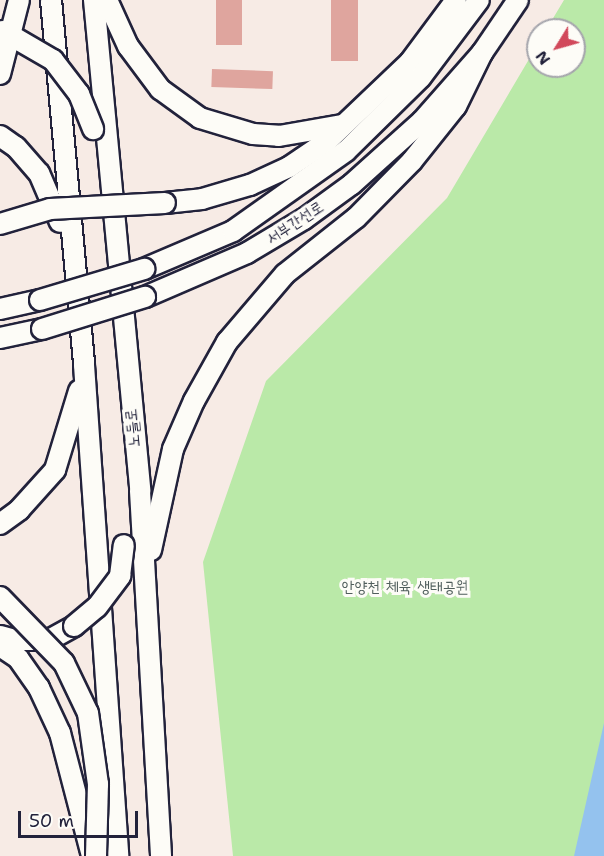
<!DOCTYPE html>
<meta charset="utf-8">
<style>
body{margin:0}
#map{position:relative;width:604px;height:856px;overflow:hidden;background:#f7ebe5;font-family:"Shantell Sans","Poor Story",sans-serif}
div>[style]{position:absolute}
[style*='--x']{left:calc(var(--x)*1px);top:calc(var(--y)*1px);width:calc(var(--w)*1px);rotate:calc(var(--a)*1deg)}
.green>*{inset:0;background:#bae9a8}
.water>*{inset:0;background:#94c2ee}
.building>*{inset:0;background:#dfa59e;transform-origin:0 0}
.roads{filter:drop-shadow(2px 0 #22223b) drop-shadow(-2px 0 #22223b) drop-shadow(0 2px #22223b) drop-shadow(0 -2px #22223b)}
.primary>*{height:20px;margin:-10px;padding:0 10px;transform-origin:10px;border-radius:10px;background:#fdfcf7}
.bridges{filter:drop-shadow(2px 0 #22223b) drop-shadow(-2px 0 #22223b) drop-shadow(0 2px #22223b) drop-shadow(0 -2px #22223b)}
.primary-bridge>*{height:20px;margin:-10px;padding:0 10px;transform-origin:10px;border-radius:10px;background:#fdfcf7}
span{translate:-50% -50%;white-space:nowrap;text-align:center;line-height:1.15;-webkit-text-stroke:6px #fdfcf7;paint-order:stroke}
.street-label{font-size:16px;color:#22223b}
.park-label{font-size:16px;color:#505e5c}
.north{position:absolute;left:526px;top:18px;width:60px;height:60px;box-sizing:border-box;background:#fdfcf7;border:2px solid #a5a5ac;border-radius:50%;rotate:233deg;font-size:16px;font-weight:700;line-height:24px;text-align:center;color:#22223b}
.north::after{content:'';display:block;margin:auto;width:21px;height:27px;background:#d1495b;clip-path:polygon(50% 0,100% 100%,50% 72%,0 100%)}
.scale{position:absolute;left:18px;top:811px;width:120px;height:27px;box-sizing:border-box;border:3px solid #22223b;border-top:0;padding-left:8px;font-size:18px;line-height:21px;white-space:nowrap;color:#22223b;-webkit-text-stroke:4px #fdfcf7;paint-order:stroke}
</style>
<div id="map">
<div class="green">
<i style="clip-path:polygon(564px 0,604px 0,604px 856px,233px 856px,203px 562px,266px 381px,447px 198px,538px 44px,538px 66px,574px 66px,574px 30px,546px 30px)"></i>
</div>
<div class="water">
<i style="clip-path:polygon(604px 723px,604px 856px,574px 856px)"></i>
</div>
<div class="building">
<i style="left:216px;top:0;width:26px;height:45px"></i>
<i style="left:331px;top:0;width:27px;height:61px"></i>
<i style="left:212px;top:69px;width:61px;height:18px;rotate:2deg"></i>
</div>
<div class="roads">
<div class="primary">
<i style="--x:51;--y:0;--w:366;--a:84.8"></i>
<i style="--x:84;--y:365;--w:492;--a:86"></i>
<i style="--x:94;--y:0;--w:493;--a:84.6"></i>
<i style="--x:140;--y:491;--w:366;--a:86.7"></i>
<i style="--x:107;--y:0;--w:51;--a:65.5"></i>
<i style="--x:128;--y:46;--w:54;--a:53.3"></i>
<i style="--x:160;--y:89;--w:49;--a:35.9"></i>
<i style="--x:200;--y:118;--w:55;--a:16.8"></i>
<i style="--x:253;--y:134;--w:26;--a:4"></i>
<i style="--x:279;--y:136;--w:65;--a:-9.8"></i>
<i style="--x:0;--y:136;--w:19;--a:35"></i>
<i style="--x:16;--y:147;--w:35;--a:49"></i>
<i style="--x:39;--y:173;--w:53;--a:66.8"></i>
<i style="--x:165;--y:203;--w:37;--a:-6"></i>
<i style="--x:202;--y:199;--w:50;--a:-16.3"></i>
<i style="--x:250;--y:185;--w:43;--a:-24.8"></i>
<i style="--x:289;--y:167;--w:45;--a:-34"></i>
<i style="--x:326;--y:142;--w:116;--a:-43.6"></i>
<i style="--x:410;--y:62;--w:77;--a:-53.4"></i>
<i style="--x:144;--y:269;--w:97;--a:-23.1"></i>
<i style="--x:233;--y:231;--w:138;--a:-35.3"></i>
<i style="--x:346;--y:151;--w:105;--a:-44.6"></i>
<i style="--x:421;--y:77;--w:96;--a:-53"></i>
<i style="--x:145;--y:297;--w:111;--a:-23.3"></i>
<i style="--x:247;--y:253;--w:66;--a:-30.8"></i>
<i style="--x:304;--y:219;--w:59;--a:-36.1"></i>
<i style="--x:352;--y:184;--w:94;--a:-42"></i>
<i style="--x:422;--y:121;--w:91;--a:-48.6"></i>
<i style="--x:482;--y:53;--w:64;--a:-55.8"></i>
<i style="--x:0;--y:309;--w:41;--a:-12.7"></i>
<i style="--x:0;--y:338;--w:43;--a:-12.1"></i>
<i style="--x:0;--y:524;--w:24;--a:-36"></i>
<i style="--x:19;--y:510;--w:54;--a:-48"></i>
<i style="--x:55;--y:470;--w:83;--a:-73.1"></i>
<i style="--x:151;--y:550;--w:103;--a:-77.7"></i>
<i style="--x:173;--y:449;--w:52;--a:-66.4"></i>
<i style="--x:194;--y:401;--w:68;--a:-60.8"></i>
<i style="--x:227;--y:342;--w:89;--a:-49.5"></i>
<i style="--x:285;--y:274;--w:90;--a:-38.3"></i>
<i style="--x:356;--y:218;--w:80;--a:-45.5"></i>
<i style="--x:412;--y:161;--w:70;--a:-51.3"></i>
<i style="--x:456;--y:106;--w:59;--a:-63.9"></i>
<i style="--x:0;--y:636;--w:16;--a:15"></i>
<i style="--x:15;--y:640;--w:34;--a:0"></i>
<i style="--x:49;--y:640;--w:29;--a:-29"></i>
<i style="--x:0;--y:646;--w:22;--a:34"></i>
<i style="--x:18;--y:658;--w:37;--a:55"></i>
<i style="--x:39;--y:688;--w:50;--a:65"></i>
<i style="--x:60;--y:733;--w:127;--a:75.4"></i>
</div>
</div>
<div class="bridges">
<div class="primary-bridge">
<i style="--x:3;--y:31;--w:58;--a:30.1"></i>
<i style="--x:53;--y:60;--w:43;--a:52.6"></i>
<i style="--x:79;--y:94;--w:38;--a:68"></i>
<i style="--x:0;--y:74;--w:76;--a:-75.6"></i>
<i style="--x:0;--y:224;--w:52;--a:-16.7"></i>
<i style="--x:50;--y:209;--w:115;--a:-3"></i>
<i style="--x:40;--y:300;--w:109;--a:-16.6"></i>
<i style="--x:42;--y:329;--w:108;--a:-17.3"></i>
<i style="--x:0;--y:597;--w:92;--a:45.9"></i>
<i style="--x:64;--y:663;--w:55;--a:64.4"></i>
<i style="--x:88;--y:713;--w:72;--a:82"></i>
<i style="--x:98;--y:784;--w:72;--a:91.6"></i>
<i style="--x:74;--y:626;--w:30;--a:-40"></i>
<i style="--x:97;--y:607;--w:39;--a:-53"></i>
<i style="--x:120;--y:576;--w:31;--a:-83"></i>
</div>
</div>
<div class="street-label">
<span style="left:295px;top:223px;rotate:-33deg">서부간선로</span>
<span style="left:133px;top:428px;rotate:-96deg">노들로</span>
</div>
<div class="park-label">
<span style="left:405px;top:587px">안양천 체육 생태공원</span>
</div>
<div class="north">N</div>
<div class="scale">50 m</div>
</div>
